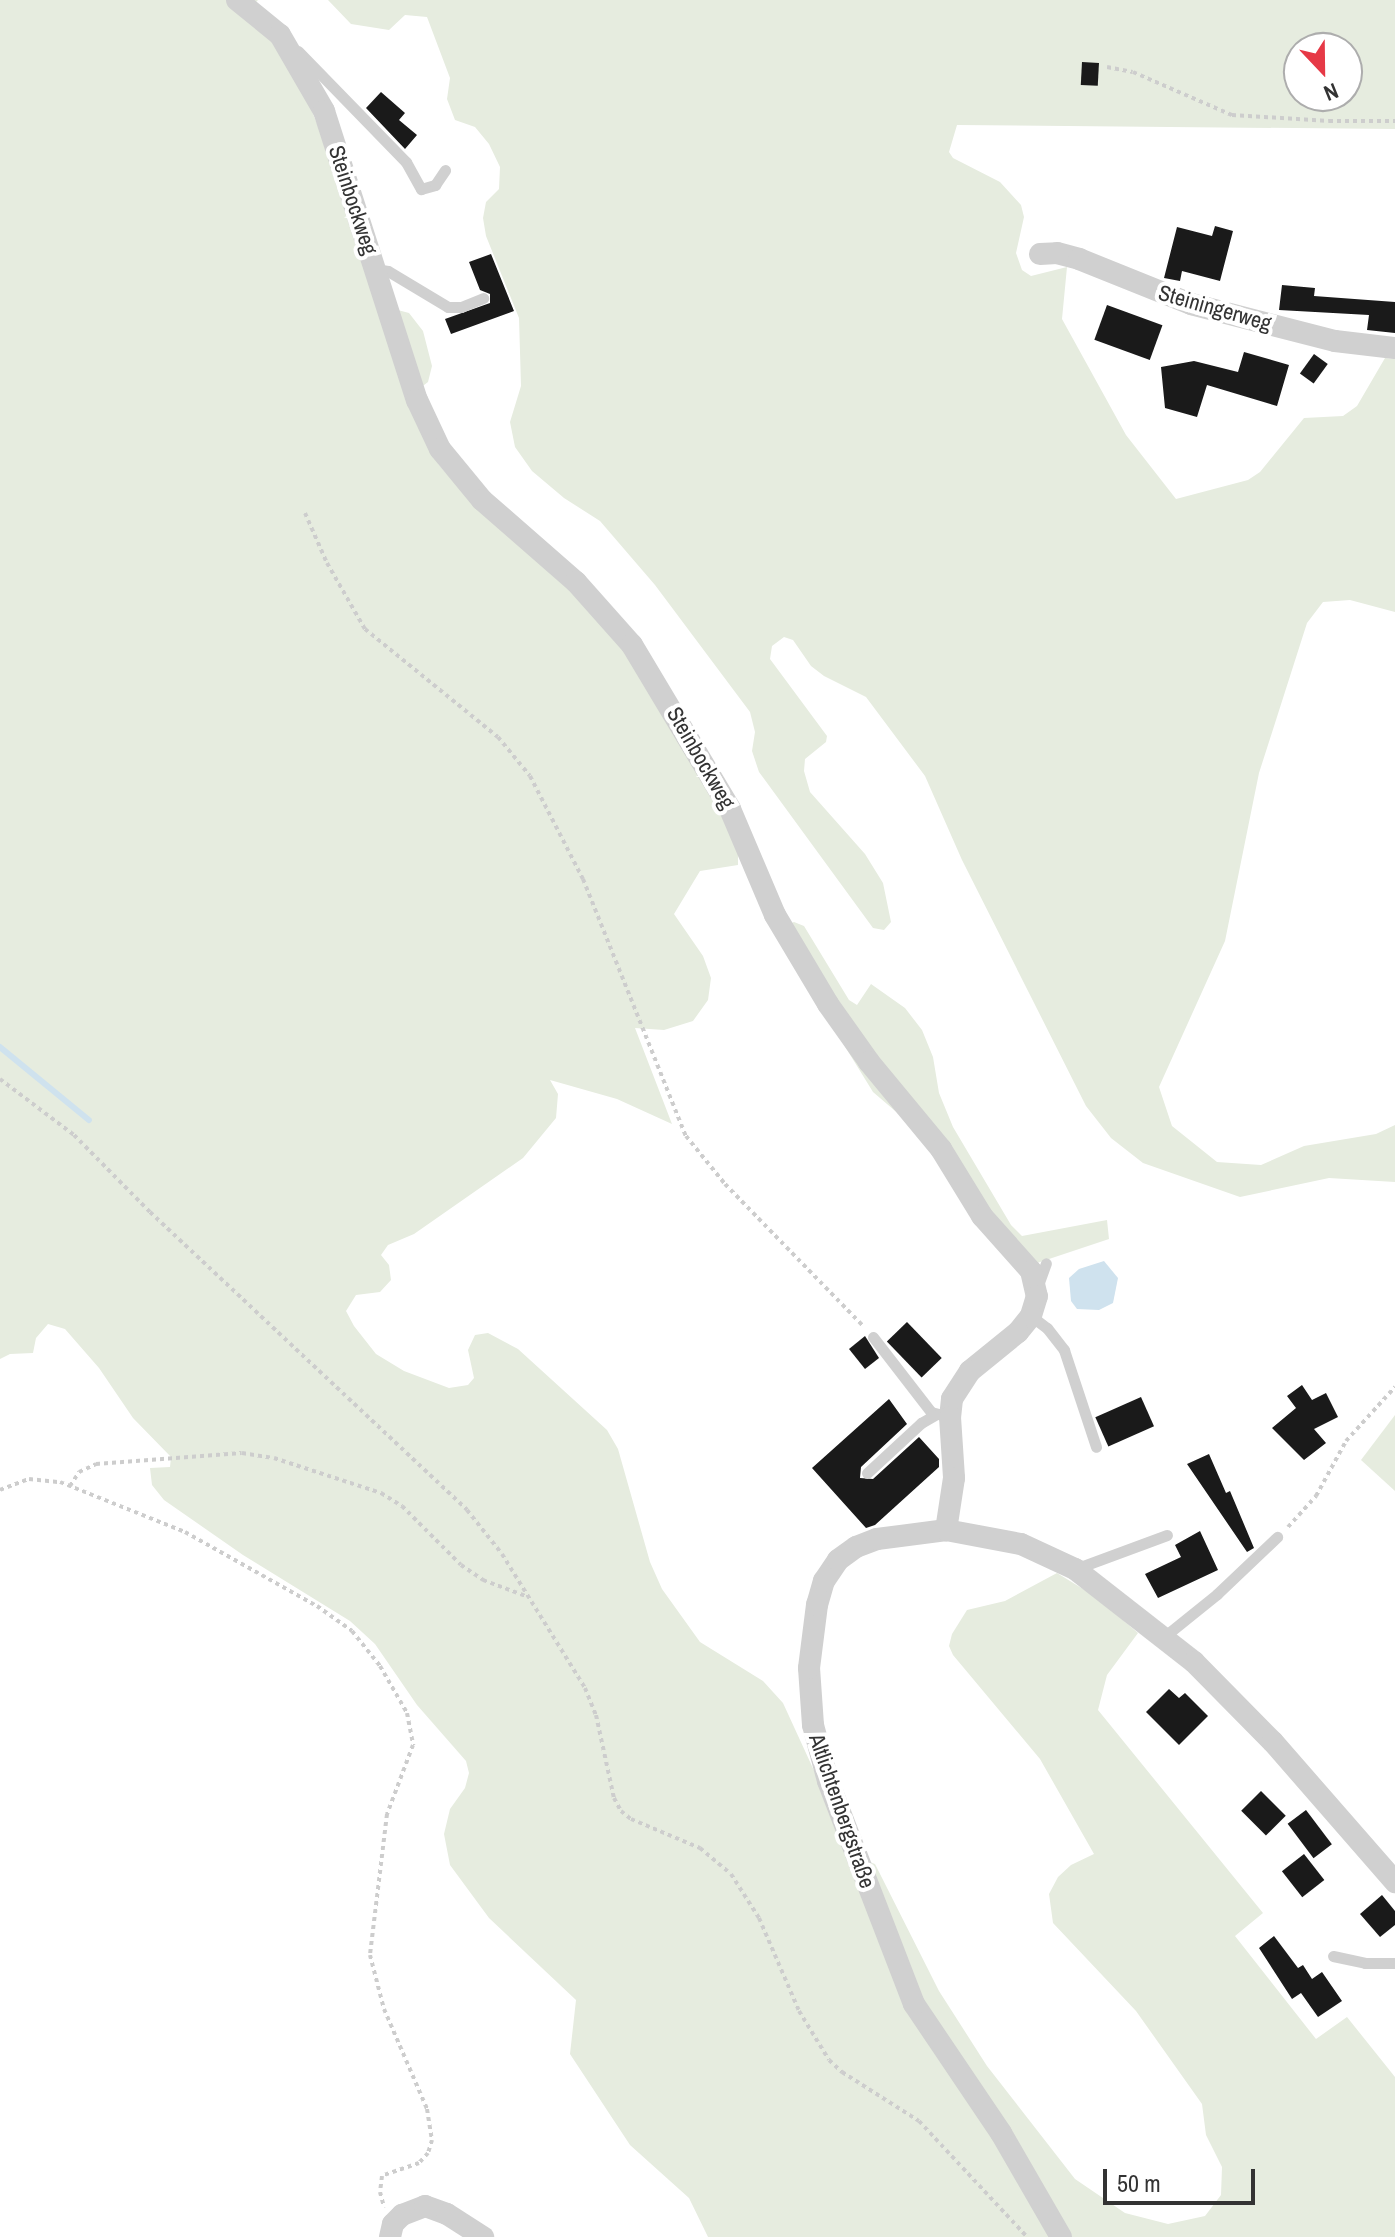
<!DOCTYPE html>
<meta charset="utf-8">
<style>
body{margin:0}
#map{position:relative;width:1395px;height:2237px;overflow:hidden;background:#fff;font-family:"Archivo Narrow",sans-serif}
div>[style]{position:absolute}
[style*='--x']{left:calc(var(--x)*1px);top:calc(var(--y)*1px);width:calc(var(--w)*1px);rotate:calc(var(--a)*1deg)}
.green>*{inset:0;background:#e6ecdf}
.water>*{inset:0;background:#cfe2ee}
.stream>*{height:6px;margin:-3px;padding:0 3px;transform-origin:3px;border-radius:3px;background:#cfe2ee}
.building>*{inset:0;background:#1a1a1a;transform-origin:0 0}
.path>*{height:4px;margin-top:-2px;transform-origin:0;background:repeating-linear-gradient(90deg,#cdcdcd 0 4px,transparent 0 8px)}
.lane>*{height:11px;margin:-5.5px;padding:0 5.5px;transform-origin:5.5px;border-radius:5.5px;background:#d0d0d0}
.street>*{height:22px;margin:-11px;padding:0 11px;transform-origin:11px;border-radius:11px;background:#d0d0d0}
span{translate:-50% -50%;white-space:nowrap;text-align:center;line-height:1.15;-webkit-text-stroke:8px #fff;paint-order:stroke}
.street-label{font-size:22px;color:#333}
.north{position:absolute;left:1283px;top:32px;width:80px;height:80px;box-sizing:border-box;background:#fff;border:2px solid #adadad;border-radius:50%;rotate:158deg;font-size:22px;font-weight:700;line-height:32px;text-align:center;color:#333}
.north::after{content:'';display:block;margin:auto;width:28px;height:36px;background:#e63946;clip-path:polygon(50% 0,100% 100%,50% 72%,0 100%)}
.scale{position:absolute;left:1103px;top:2169px;width:152px;height:36px;box-sizing:border-box;border:4px solid #333;border-top:0;padding-left:10px;font-size:24px;line-height:28px;white-space:nowrap;color:#333;-webkit-text-stroke:6px #fff;paint-order:stroke}
</style>
<div id="map">
<div class="green">
<i style="clip-path:polygon(0 0,258px 0,246px 13px,270px 39px,309px 104px,329px 153px,379px 305px,409px 313px,423px 331px,432px 366px,428px 382px,407px 398px,439px 465px,468px 498px,603px 620px,640px 668px,738px 844px,738px 865px,700px 871px,674px 914px,703px 956px,711px 978px,708px 1000px,693px 1021px,664px 1030px,635px 1028px,672px 1124px,617px 1099px,550px 1080px,558px 1094px,556px 1118px,523px 1158px,414px 1234px,388px 1245px,381px 1255px,389px 1265px,391px 1280px,380px 1292px,356px 1295px,346px 1311px,354px 1326px,376px 1354px,404px 1371px,449px 1388px,468px 1385px,474px 1378px,468px 1350px,475px 1335px,488px 1333px,518px 1349px,607px 1430px,618px 1449px,650px 1562px,662px 1589px,700px 1642px,763px 1681px,783px 1703px,822px 1788px,867px 1861px,875px 1864px,939px 1991px,987px 2066px,1075px 2179px,1125px 2213px,1168px 2224px,1205px 2216px,1221px 2195px,1222px 2167px,1206px 2135px,1202px 2104px,1136px 2011px,1053px 1923px,1049px 1894px,1058px 1877px,1071px 1865px,1094px 1854px,1040px 1759px,953px 1655px,949px 1646px,952px 1634px,967px 1610px,1005px 1601px,1057px 1573px,1096px 1597px,1138px 1633px,1107px 1675px,1098px 1710px,1263px 1913px,1235px 1936px,1316px 2039px,1347px 2017px,1395px 2077px,1395px 2237px,708px 2237px,689px 2198px,630px 2145px,570px 2054px,576px 2000px,489px 1918px,450px 1865px,444px 1834px,450px 1809px,465px 1788px,469px 1773px,466px 1761px,417px 1705px,375px 1644px,350px 1621px,243px 1555px,164px 1500px,152px 1485px,150px 1468px,170px 1467px,171px 1457px,133px 1418px,99px 1368px,65px 1329px,48px 1324px,36px 1338px,33px 1353px,10px 1354px,0 1359px)"></i>
<i style="clip-path:polygon(evenodd,328px 0,1395px 0,1395px 129px,957px 125px,949px 152px,953px 158px,1000px 182px,1021px 205px,1024px 217px,1016px 253px,1022px 270px,1031px 276px,1067px 267px,1062px 319px,1126px 435px,1176px 499px,1248px 480px,1260px 472px,1304px 418px,1343px 416px,1357px 406px,1385px 358px,1395px 359px,1395px 612px,1350px 600px,1323px 602px,1307px 623px,1259px 773px,1225px 941px,1159px 1087px,1172px 1126px,1217px 1162px,1261px 1165px,1304px 1146px,1376px 1134px,1395px 1125px,1395px 1182px,1329px 1178px,1240px 1197px,1143px 1163px,1111px 1138px,1086px 1106px,962px 860px,925px 776px,866px 697px,824px 676px,811px 666px,793px 640px,784px 637px,772px 646px,770px 659px,827px 736px,826px 742px,805px 759px,804px 771px,810px 792px,865px 854px,883px 883px,891px 922px,884px 930px,873px 928px,759px 772px,752px 751px,755px 732px,750px 712px,655px 585px,600px 521px,564px 498px,532px 471px,515px 447px,510px 422px,521px 386px,519px 318px,486px 236px,483px 218px,486px 202px,499px 189px,500px 167px,489px 144px,475px 127px,455px 120px,447px 99px,450px 78px,427px 17px,405px 15px,389px 30px,351px 24px,328px 0,1299px 48px,1347px 48px,1347px 96px,1299px 96px,1299px 48px)"></i>
<i style="clip-path:polygon(794px 922px,804px 926px,849px 1000px,857px 1005px,871px 984px,905px 1008px,922px 1030px,933px 1057px,939px 1093px,953px 1127px,1011px 1225px,1022px 1236px,1107px 1220px,1109px 1239px,1037px 1263px,908px 1122px,873px 1092px,785px 949px,787px 925px)"></i>
<i style="clip-path:polygon(1395px 1415px,1395px 1491px,1361px 1460px)"></i>
</div>
<div class="water">
<i style="clip-path:polygon(1104px 1261px,1118px 1278px,1113px 1303px,1099px 1310px,1077px 1309px,1071px 1301px,1069px 1278px,1079px 1269px)"></i>
</div>
<div class="stream">
<i style="--x:0;--y:1047;--w:115;--a:39.4"></i>
</div>
<div class="building">
<i style="left:1082px;top:62px;width:17px;height:23px;rotate:3deg"></i>
<i style="clip-path:polygon(381px 92px,405px 113px,399px 120px,417px 135px,405px 149px,366px 108px)"></i>
<i style="clip-path:polygon(1215px 226px,1233px 231px,1220px 281px,1182px 271px,1180px 281px,1164px 278px,1177px 227px,1212px 236px)"></i>
<i style="clip-path:polygon(491px 254px,514px 311px,451px 334px,445px 319px,490px 303px,490px 294px,480px 290px,469px 262px)"></i>
<i style="clip-path:polygon(1282px 285px,1315px 288px,1314px 296px,1395px 302px,1395px 333px,1367px 330px,1369px 315px,1279px 310px)"></i>
<i style="left:1107px;top:305px;width:59px;height:37px;rotate:20deg"></i>
<i style="clip-path:polygon(1244px 352px,1289px 365px,1277px 406px,1207px 385px,1197px 417px,1165px 408px,1161px 367px,1194px 361px,1238px 372px)"></i>
<i style="left:1314px;top:354px;width:17px;height:24px;rotate:36deg"></i>
<i style="left:907px;top:1322px;width:50px;height:28px;rotate:46deg"></i>
<i style="clip-path:polygon(865px 1336px,879px 1358px,865px 1369px,849px 1349px)"></i>
<i style="clip-path:polygon(1302px 1385px,1312px 1400px,1326px 1393px,1338px 1417px,1314px 1429px,1326px 1443px,1304px 1460px,1272px 1428px,1296px 1408px,1287px 1396px)"></i>
<i style="left:1141px;top:1397px;width:32px;height:50px;rotate:66deg"></i>
<i style="clip-path:polygon(889px 1399px,907px 1424px,861px 1467px,860px 1478px,873px 1479px,919px 1437px,939px 1459px,939px 1467px,875px 1525px,866px 1528px,812px 1468px)"></i>
<i style="clip-path:polygon(1209px 1454px,1226px 1493px,1230px 1491px,1254px 1548px,1247px 1552px,1187px 1464px)"></i>
<i style="clip-path:polygon(1200px 1531px,1218px 1570px,1158px 1598px,1145px 1574px,1181px 1557px,1175px 1545px)"></i>
<i style="clip-path:polygon(1169px 1689px,1179px 1698px,1185px 1693px,1208px 1716px,1179px 1745px,1146px 1712px)"></i>
<i style="left:1261px;top:1791px;width:35px;height:28px;rotate:45deg"></i>
<i style="left:1306px;top:1810px;width:43px;height:23px;rotate:53deg"></i>
<i style="left:1304px;top:1854px;width:33px;height:28px;rotate:52deg"></i>
<i style="clip-path:polygon(1382px 1895px,1395px 1911px,1395px 1925px,1380px 1937px,1360px 1914px)"></i>
<i style="clip-path:polygon(1274px 1936px,1298px 1968px,1303px 1965px,1312px 1979px,1322px 1972px,1342px 2001px,1318px 2017px,1301px 1993px,1292px 1999px,1259px 1948px)"></i>
</div>
<div class="path">
<i style="--x:1107;--y:67;--w:26;--a:11"></i>
<i style="--x:1133;--y:72;--w:108;--a:23.5"></i>
<i style="--x:1232;--y:115;--w:97;--a:3.5"></i>
<i style="--x:1329;--y:121;--w:66;--a:0"></i>
<i style="--x:305;--y:513;--w:55;--a:66.3"></i>
<i style="--x:327;--y:563;--w:76;--a:60.1"></i>
<i style="--x:365;--y:629;--w:171;--a:39.1"></i>
<i style="--x:498;--y:737;--w:50;--a:50.6"></i>
<i style="--x:530;--y:776;--w:116;--a:62.8"></i>
<i style="--x:583;--y:879;--w:277;--a:68.2"></i>
<i style="--x:686;--y:1136;--w:62;--a:50.9"></i>
<i style="--x:725;--y:1184;--w:198;--a:45.8"></i>
<i style="--x:0;--y:1079;--w:93;--a:37.1"></i>
<i style="--x:74;--y:1135;--w:108;--a:45.4"></i>
<i style="--x:150;--y:1212;--w:435;--a:43.2"></i>
<i style="--x:467;--y:1510;--w:56;--a:51.5"></i>
<i style="--x:502;--y:1554;--w:158;--a:58.2"></i>
<i style="--x:585;--y:1688;--w:29;--a:68"></i>
<i style="--x:596;--y:1715;--w:85;--a:77.8"></i>
<i style="--x:614;--y:1798;--w:15;--a:62"></i>
<i style="--x:621;--y:1811;--w:13;--a:39"></i>
<i style="--x:631;--y:1819;--w:75;--a:22.8"></i>
<i style="--x:700;--y:1848;--w:40;--a:40"></i>
<i style="--x:731;--y:1874;--w:52;--a:57.5"></i>
<i style="--x:759;--y:1918;--w:101;--a:66.7"></i>
<i style="--x:799;--y:2011;--w:57;--a:58.5"></i>
<i style="--x:829;--y:2060;--w:18;--a:43"></i>
<i style="--x:842;--y:2072;--w:91;--a:32.5"></i>
<i style="--x:919;--y:2121;--w:158;--a:47"></i>
<i style="--x:70;--y:1486;--w:17;--a:-57"></i>
<i style="--x:79;--y:1472;--w:19;--a:-25"></i>
<i style="--x:96;--y:1464;--w:146;--a:-4.3"></i>
<i style="--x:242;--y:1453;--w:32;--a:9"></i>
<i style="--x:274;--y:1458;--w:113;--a:18.1"></i>
<i style="--x:381;--y:1493;--w:25;--a:32"></i>
<i style="--x:402;--y:1506;--w:83;--a:45"></i>
<i style="--x:461;--y:1565;--w:27;--a:34"></i>
<i style="--x:483;--y:1580;--w:48;--a:20.7"></i>
<i style="--x:0;--y:1490;--w:31;--a:-21"></i>
<i style="--x:29;--y:1479;--w:31;--a:6"></i>
<i style="--x:60;--y:1482;--w:135;--a:21.8"></i>
<i style="--x:185;--y:1532;--w:151;--a:29.3"></i>
<i style="--x:317;--y:1606;--w:43;--a:35.5"></i>
<i style="--x:352;--y:1631;--w:45;--a:51.3"></i>
<i style="--x:380;--y:1666;--w:54;--a:60.1"></i>
<i style="--x:407;--y:1713;--w:33;--a:79"></i>
<i style="--x:413;--y:1745;--w:74;--a:110.6"></i>
<i style="--x:387;--y:1814;--w:142;--a:96.9"></i>
<i style="--x:370;--y:1955;--w:56;--a:75.5"></i>
<i style="--x:384;--y:2009;--w:109;--a:66.7"></i>
<i style="--x:427;--y:2109;--w:31;--a:81"></i>
<i style="--x:432;--y:2140;--w:14;--a:107"></i>
<i style="--x:428;--y:2153;--w:13;--a:132"></i>
<i style="--x:419;--y:2163;--w:39;--a:161"></i>
<i style="--x:382;--y:2176;--w:16;--a:97"></i>
<i style="--x:380;--y:2192;--w:16;--a:75"></i>
<i style="--x:1288;--y:1527;--w:42;--a:-47.9"></i>
<i style="--x:1316;--y:1496;--w:63;--a:-61.4"></i>
<i style="--x:1346;--y:1441;--w:73;--a:-47.8"></i>
</div>
<div class="lane">
<i style="--x:298;--y:51;--w:155;--a:45.8"></i>
<i style="--x:406;--y:162;--w:31;--a:61"></i>
<i style="--x:421;--y:189;--w:15;--a:-16"></i>
<i style="--x:435;--y:185;--w:18;--a:-56"></i>
<i style="--x:375;--y:269;--w:13;--a:9"></i>
<i style="--x:388;--y:271;--w:70;--a:31"></i>
<i style="--x:448;--y:307;--w:13;--a:0"></i>
<i style="--x:461;--y:307;--w:24;--a:-22"></i>
<i style="--x:1038;--y:1285;--w:23;--a:-70"></i>
<i style="--x:1031;--y:1316;--w:20;--a:37"></i>
<i style="--x:1047;--y:1328;--w:28;--a:52"></i>
<i style="--x:1064;--y:1350;--w:102;--a:71.7"></i>
<i style="--x:873;--y:1337;--w:95;--a:52.3"></i>
<i style="--x:931;--y:1412;--w:20;--a:15"></i>
<i style="--x:867;--y:1473;--w:74;--a:-42.8"></i>
<i style="--x:921;--y:1423;--w:16;--a:-30"></i>
<i style="--x:1075;--y:1569;--w:98;--a:-20.3"></i>
<i style="--x:1165;--y:1636;--w:67;--a:-38.9"></i>
<i style="--x:1217;--y:1594;--w:83;--a:-43.5"></i>
<i style="--x:1333;--y:1956;--w:33;--a:12"></i>
<i style="--x:1365;--y:1963;--w:30;--a:0"></i>
</div>
<div class="street">
<i style="--x:237;--y:0;--w:55;--a:39.1"></i>
<i style="--x:280;--y:35;--w:88;--a:59.9"></i>
<i style="--x:324;--y:111;--w:304;--a:72.2"></i>
<i style="--x:417;--y:400;--w:54;--a:64.9"></i>
<i style="--x:440;--y:449;--w:66;--a:50.5"></i>
<i style="--x:482;--y:500;--w:125;--a:41.1"></i>
<i style="--x:576;--y:582;--w:84;--a:48.4"></i>
<i style="--x:632;--y:645;--w:191;--a:59.1"></i>
<i style="--x:730;--y:809;--w:115;--a:67"></i>
<i style="--x:775;--y:915;--w:104;--a:59.2"></i>
<i style="--x:828;--y:1004;--w:71;--a:54.7"></i>
<i style="--x:869;--y:1062;--w:113;--a:50.4"></i>
<i style="--x:941;--y:1149;--w:79;--a:58.5"></i>
<i style="--x:982;--y:1216;--w:74;--a:48.3"></i>
<i style="--x:1031;--y:1271;--w:26;--a:77"></i>
<i style="--x:1037;--y:1296;--w:21;--a:107"></i>
<i style="--x:1031;--y:1316;--w:21;--a:129"></i>
<i style="--x:1018;--y:1332;--w:62;--a:140.9"></i>
<i style="--x:970;--y:1371;--w:33;--a:123"></i>
<i style="--x:952;--y:1399;--w:18;--a:96"></i>
<i style="--x:950;--y:1417;--w:61;--a:86.2"></i>
<i style="--x:954;--y:1478;--w:53;--a:98.7"></i>
<i style="--x:1040;--y:254;--w:17;--a:-3"></i>
<i style="--x:1057;--y:253;--w:23;--a:15"></i>
<i style="--x:1079;--y:259;--w:121;--a:21.9"></i>
<i style="--x:1191;--y:304;--w:149;--a:14.4"></i>
<i style="--x:1335;--y:341;--w:60;--a:6.7"></i>
<i style="--x:390;--y:2237;--w:13;--a:-77"></i>
<i style="--x:393;--y:2224;--w:13;--a:-45"></i>
<i style="--x:402;--y:2215;--w:25;--a:-21"></i>
<i style="--x:425;--y:2206;--w:23;--a:20"></i>
<i style="--x:447;--y:2214;--w:43;--a:32.6"></i>
<i style="--x:1061;--y:2237;--w:120;--a:-120"></i>
<i style="--x:1001;--y:2133;--w:156;--a:-124"></i>
<i style="--x:914;--y:2004;--w:239;--a:-111.1"></i>
<i style="--x:828;--y:1781;--w:58;--a:-105"></i>
<i style="--x:813;--y:1725;--w:57;--a:-94"></i>
<i style="--x:809;--y:1668;--w:64;--a:-82.8"></i>
<i style="--x:817;--y:1605;--w:25;--a:-74"></i>
<i style="--x:824;--y:1581;--w:25;--a:-56"></i>
<i style="--x:838;--y:1560;--w:22;--a:-36"></i>
<i style="--x:856;--y:1547;--w:22;--a:-21"></i>
<i style="--x:877;--y:1539;--w:70;--a:-7.4"></i>
<i style="--x:946;--y:1530;--w:76;--a:10.6"></i>
<i style="--x:1021;--y:1544;--w:60;--a:24.8"></i>
<i style="--x:1075;--y:1569;--w:151;--a:38"></i>
<i style="--x:1194;--y:1662;--w:112;--a:45.4"></i>
<i style="--x:1273;--y:1742;--w:186;--a:48.9"></i>
</div>
<div class="street-label">
<span style="left:353px;top:200px;rotate:72deg">Steinbockweg</span>
<span style="left:1215px;top:308px;rotate:16deg">Steiningerweg</span>
<span style="left:701px;top:758px;rotate:60deg">Steinbockweg</span>
<span style="left:842px;top:1811px;rotate:71deg">Altlichtenbergstraße</span>
</div>
<div class="north">N</div>
<div class="scale">50 m</div>
</div>
